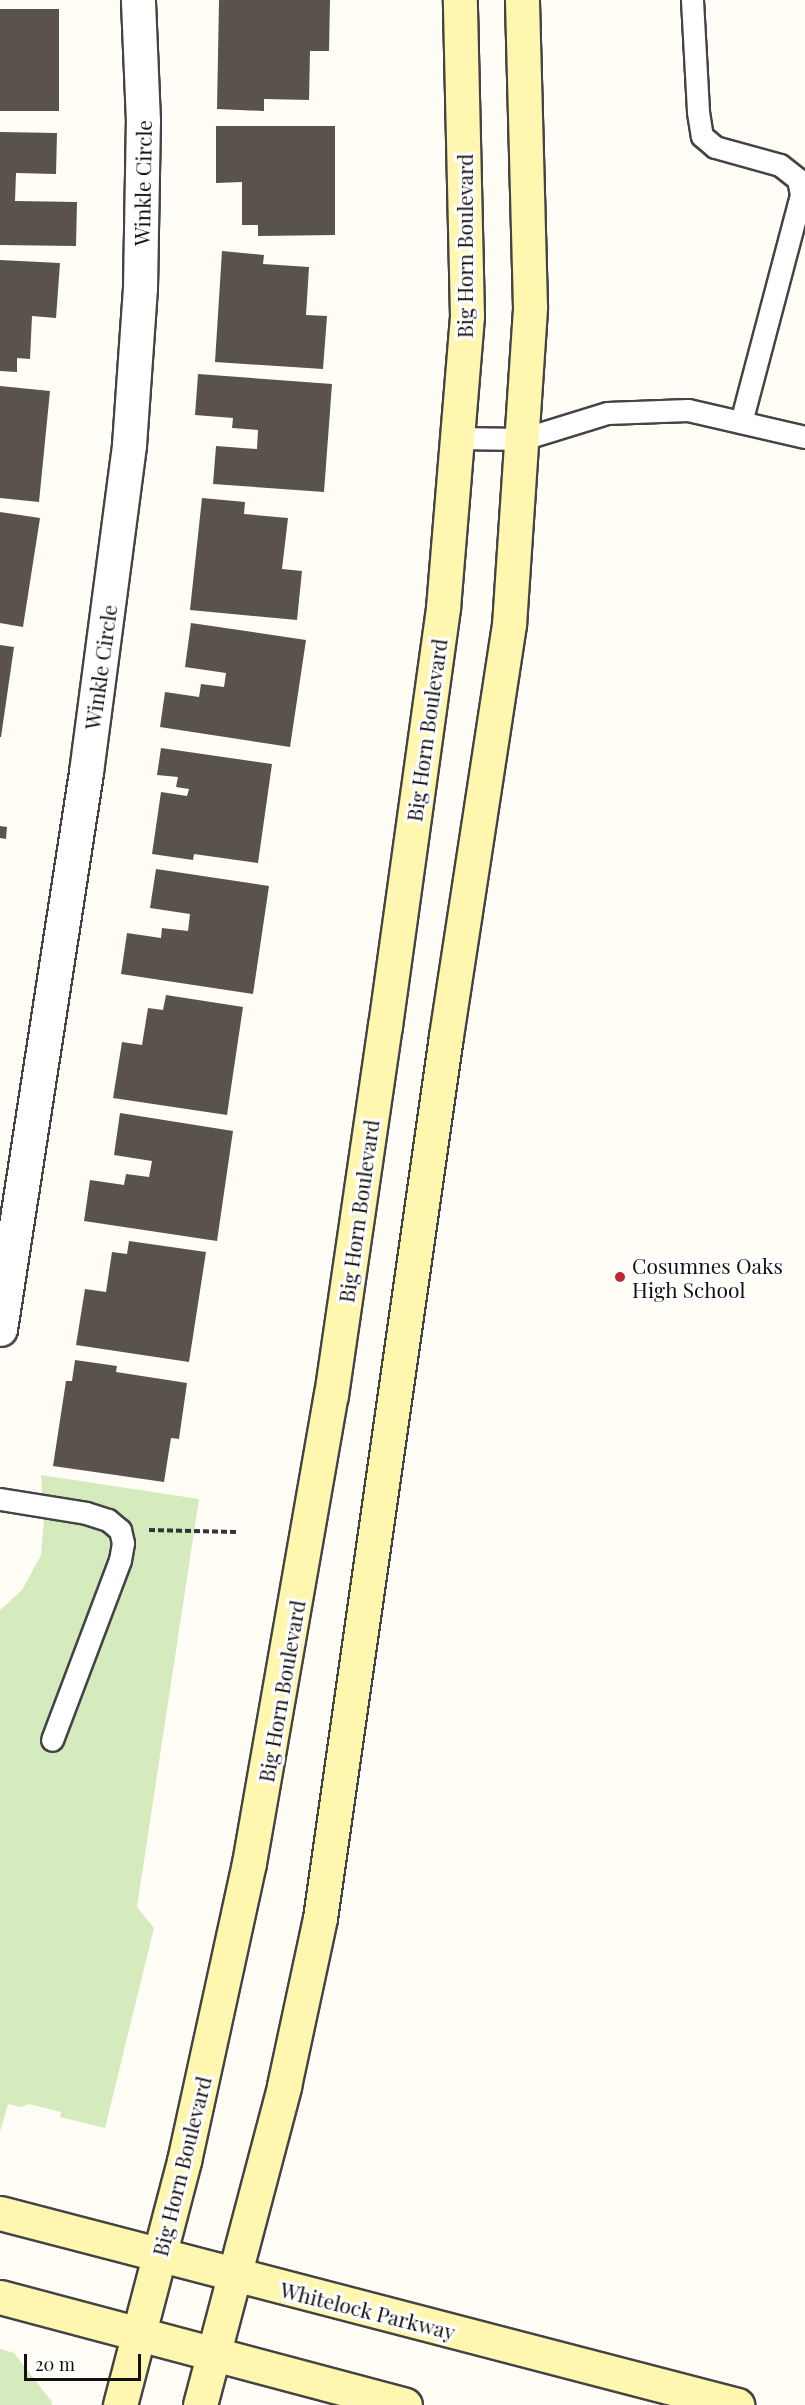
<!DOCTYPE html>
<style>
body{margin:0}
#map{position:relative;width:805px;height:2405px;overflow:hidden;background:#fffdf5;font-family:"Playfair Display",serif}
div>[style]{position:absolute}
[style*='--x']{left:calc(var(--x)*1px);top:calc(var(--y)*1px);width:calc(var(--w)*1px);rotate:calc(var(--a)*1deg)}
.green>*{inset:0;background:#d5ebbd}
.building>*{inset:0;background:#5a524d;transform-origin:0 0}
.path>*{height:4px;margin-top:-2px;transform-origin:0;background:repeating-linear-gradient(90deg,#333 0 6px,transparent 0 9px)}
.roads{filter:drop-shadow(2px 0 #444) drop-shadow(-2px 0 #444) drop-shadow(0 2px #444) drop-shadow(0 -2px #444)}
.lane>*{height:21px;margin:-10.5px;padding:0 10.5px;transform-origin:10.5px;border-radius:10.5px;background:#fff}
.street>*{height:33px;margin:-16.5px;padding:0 16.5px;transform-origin:16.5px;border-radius:16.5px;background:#fff}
.secondary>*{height:33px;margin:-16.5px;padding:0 16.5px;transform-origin:16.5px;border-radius:16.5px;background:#fff6b0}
.dots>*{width:16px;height:16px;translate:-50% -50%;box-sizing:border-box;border:3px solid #fff;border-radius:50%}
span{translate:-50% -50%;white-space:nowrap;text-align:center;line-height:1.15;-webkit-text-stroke:6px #fff;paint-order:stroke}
.street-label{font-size:21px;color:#111}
.poi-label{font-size:21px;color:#111}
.left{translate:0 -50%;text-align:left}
.scale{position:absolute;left:24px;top:2354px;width:117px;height:27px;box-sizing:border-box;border:3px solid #111;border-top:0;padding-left:8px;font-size:18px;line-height:21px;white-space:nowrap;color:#111;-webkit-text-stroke:4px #fff;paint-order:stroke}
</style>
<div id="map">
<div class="green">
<i style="clip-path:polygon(41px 1475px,199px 1499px,137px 1907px,154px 1928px,105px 2128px,60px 2117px,61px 2112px,29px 2104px,20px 2107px,8px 2104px,0 2132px,0 1610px,22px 1590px,41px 1555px,44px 1519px)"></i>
<i style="clip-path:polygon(0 2349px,14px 2353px,52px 2402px,52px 2405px,0 2405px)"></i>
</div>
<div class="building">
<i style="clip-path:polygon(219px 0,330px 0,329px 51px,310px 51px,309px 100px,264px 99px,264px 111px,217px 109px)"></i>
<i style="left:0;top:9px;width:59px;height:102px"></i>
<i style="clip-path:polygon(216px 126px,335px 126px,335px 235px,258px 236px,258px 225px,242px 225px,242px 182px,216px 183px)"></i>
<i style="clip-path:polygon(0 132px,57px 133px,56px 174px,16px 173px,15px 201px,77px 202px,76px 246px,0 245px)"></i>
<i style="clip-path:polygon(222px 251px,264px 255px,263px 264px,309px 267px,306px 315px,327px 316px,323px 369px,215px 362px)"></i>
<i style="clip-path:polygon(0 260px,60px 263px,56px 318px,32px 316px,30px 359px,17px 358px,17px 372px,0 371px)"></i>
<i style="clip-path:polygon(198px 374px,332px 384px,324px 492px,213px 484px,216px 446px,257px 449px,258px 430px,232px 428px,233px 418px,195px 415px)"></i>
<i style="clip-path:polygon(0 386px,50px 391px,39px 502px,0 498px)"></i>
<i style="clip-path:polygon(202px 498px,245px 502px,244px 514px,288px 518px,282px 569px,302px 571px,297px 620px,190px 610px)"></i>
<i style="clip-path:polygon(0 512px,40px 518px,23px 627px,0 623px)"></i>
<i style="clip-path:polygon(191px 623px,306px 640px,290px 747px,160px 727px,165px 692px,199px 697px,201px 684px,224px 687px,226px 673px,185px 667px)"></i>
<i style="clip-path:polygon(0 645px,14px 647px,1px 737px,0 737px)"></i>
<i style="clip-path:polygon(161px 748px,272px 764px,258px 863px,194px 854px,193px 860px,152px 854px,161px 792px,187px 796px,189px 789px,176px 787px,178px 777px,157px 775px)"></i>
<i style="clip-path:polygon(0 826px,7px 827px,6px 839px,0 838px)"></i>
<i style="clip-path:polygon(156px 869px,269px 886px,253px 994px,121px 974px,127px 933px,161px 938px,162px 928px,188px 931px,190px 914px,150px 908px)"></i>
<i style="clip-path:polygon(166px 995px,243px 1007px,227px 1115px,113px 1098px,122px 1042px,142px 1045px,148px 1008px,163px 1010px)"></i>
<i style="clip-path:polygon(120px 1113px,233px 1131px,217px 1241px,84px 1221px,90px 1180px,124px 1185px,126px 1174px,149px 1177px,152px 1161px,114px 1155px)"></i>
<i style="clip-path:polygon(129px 1241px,206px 1252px,189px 1362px,76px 1345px,85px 1289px,106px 1292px,112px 1252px,127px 1254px)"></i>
<i style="clip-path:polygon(75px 1360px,117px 1366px,116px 1372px,187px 1383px,179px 1439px,171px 1438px,164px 1482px,53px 1466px,66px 1381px,72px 1381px)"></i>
</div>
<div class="path">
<i style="--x:149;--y:1530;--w:87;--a:1.3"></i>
</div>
<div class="roads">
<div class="lane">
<i style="--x:692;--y:0;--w:112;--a:86.9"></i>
<i style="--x:698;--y:112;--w:24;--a:81"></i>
<i style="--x:702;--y:136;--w:17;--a:40"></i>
<i style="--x:715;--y:147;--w:67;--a:15.5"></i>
<i style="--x:780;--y:165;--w:23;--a:38"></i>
<i style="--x:798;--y:179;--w:16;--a:79"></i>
<i style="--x:801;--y:195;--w:235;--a:104.8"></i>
<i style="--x:456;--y:438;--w:67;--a:0.9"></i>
<i style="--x:523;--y:439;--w:88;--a:-17.2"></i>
<i style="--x:607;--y:413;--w:81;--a:-2.1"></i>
<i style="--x:688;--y:410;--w:120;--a:13"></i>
<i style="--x:0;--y:1499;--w:87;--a:9.2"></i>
<i style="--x:86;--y:1513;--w:23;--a:18"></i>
<i style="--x:108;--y:1520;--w:16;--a:40"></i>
<i style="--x:120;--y:1530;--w:13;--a:77"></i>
<i style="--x:123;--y:1543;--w:17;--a:100"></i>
<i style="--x:120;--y:1560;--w:192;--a:110.7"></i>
</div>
<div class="street">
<i style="--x:0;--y:1329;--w:564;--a:-81.22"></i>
<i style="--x:86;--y:772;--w:330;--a:-82.5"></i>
<i style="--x:129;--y:445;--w:157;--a:-86"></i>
<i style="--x:140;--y:288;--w:167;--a:-89"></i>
<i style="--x:143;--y:121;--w:121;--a:-92.4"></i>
</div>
<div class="secondary">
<i style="--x:0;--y:2213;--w:762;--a:14.6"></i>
<i style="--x:0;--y:2297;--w:419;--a:14.9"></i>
<i style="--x:120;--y:2405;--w:252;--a:-75.3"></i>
<i style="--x:184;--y:2161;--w:305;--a:-77.7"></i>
<i style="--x:249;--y:1863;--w:475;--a:-80.1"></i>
<i style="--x:331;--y:1395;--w:373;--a:-81.7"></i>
<i style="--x:385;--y:1026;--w:422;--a:-82.1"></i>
<i style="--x:443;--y:608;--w:293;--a:-85.3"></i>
<i style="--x:467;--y:316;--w:316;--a:-91.3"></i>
<i style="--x:200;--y:2405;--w:330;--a:-75.2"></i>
<i style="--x:284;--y:2086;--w:172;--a:-77.9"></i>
<i style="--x:320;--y:1918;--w:891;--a:-81.87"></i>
<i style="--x:446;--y:1036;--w:416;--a:-81.3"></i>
<i style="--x:509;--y:625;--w:319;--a:-86.2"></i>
<i style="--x:530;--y:307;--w:307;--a:-91.5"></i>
</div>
</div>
<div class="dots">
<i style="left:620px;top:1277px;background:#c4262e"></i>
</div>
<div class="street-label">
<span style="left:142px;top:183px;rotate:-89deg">Winkle Circle</span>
<span style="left:464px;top:246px;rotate:-90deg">Big Horn Boulevard</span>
<span style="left:100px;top:667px;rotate:-82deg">Winkle Circle</span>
<span style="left:426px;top:730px;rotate:-82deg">Big Horn Boulevard</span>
<span style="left:358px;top:1211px;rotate:-82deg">Big Horn Boulevard</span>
<span style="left:281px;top:1691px;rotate:-80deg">Big Horn Boulevard</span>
<span style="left:181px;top:2166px;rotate:-76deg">Big Horn Boulevard</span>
<span style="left:368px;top:2310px;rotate:14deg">Whitelock Parkway</span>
</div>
<div class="poi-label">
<span class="left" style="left:632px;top:1277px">Cosumnes Oaks<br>High School</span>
</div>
<div class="scale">20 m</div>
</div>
